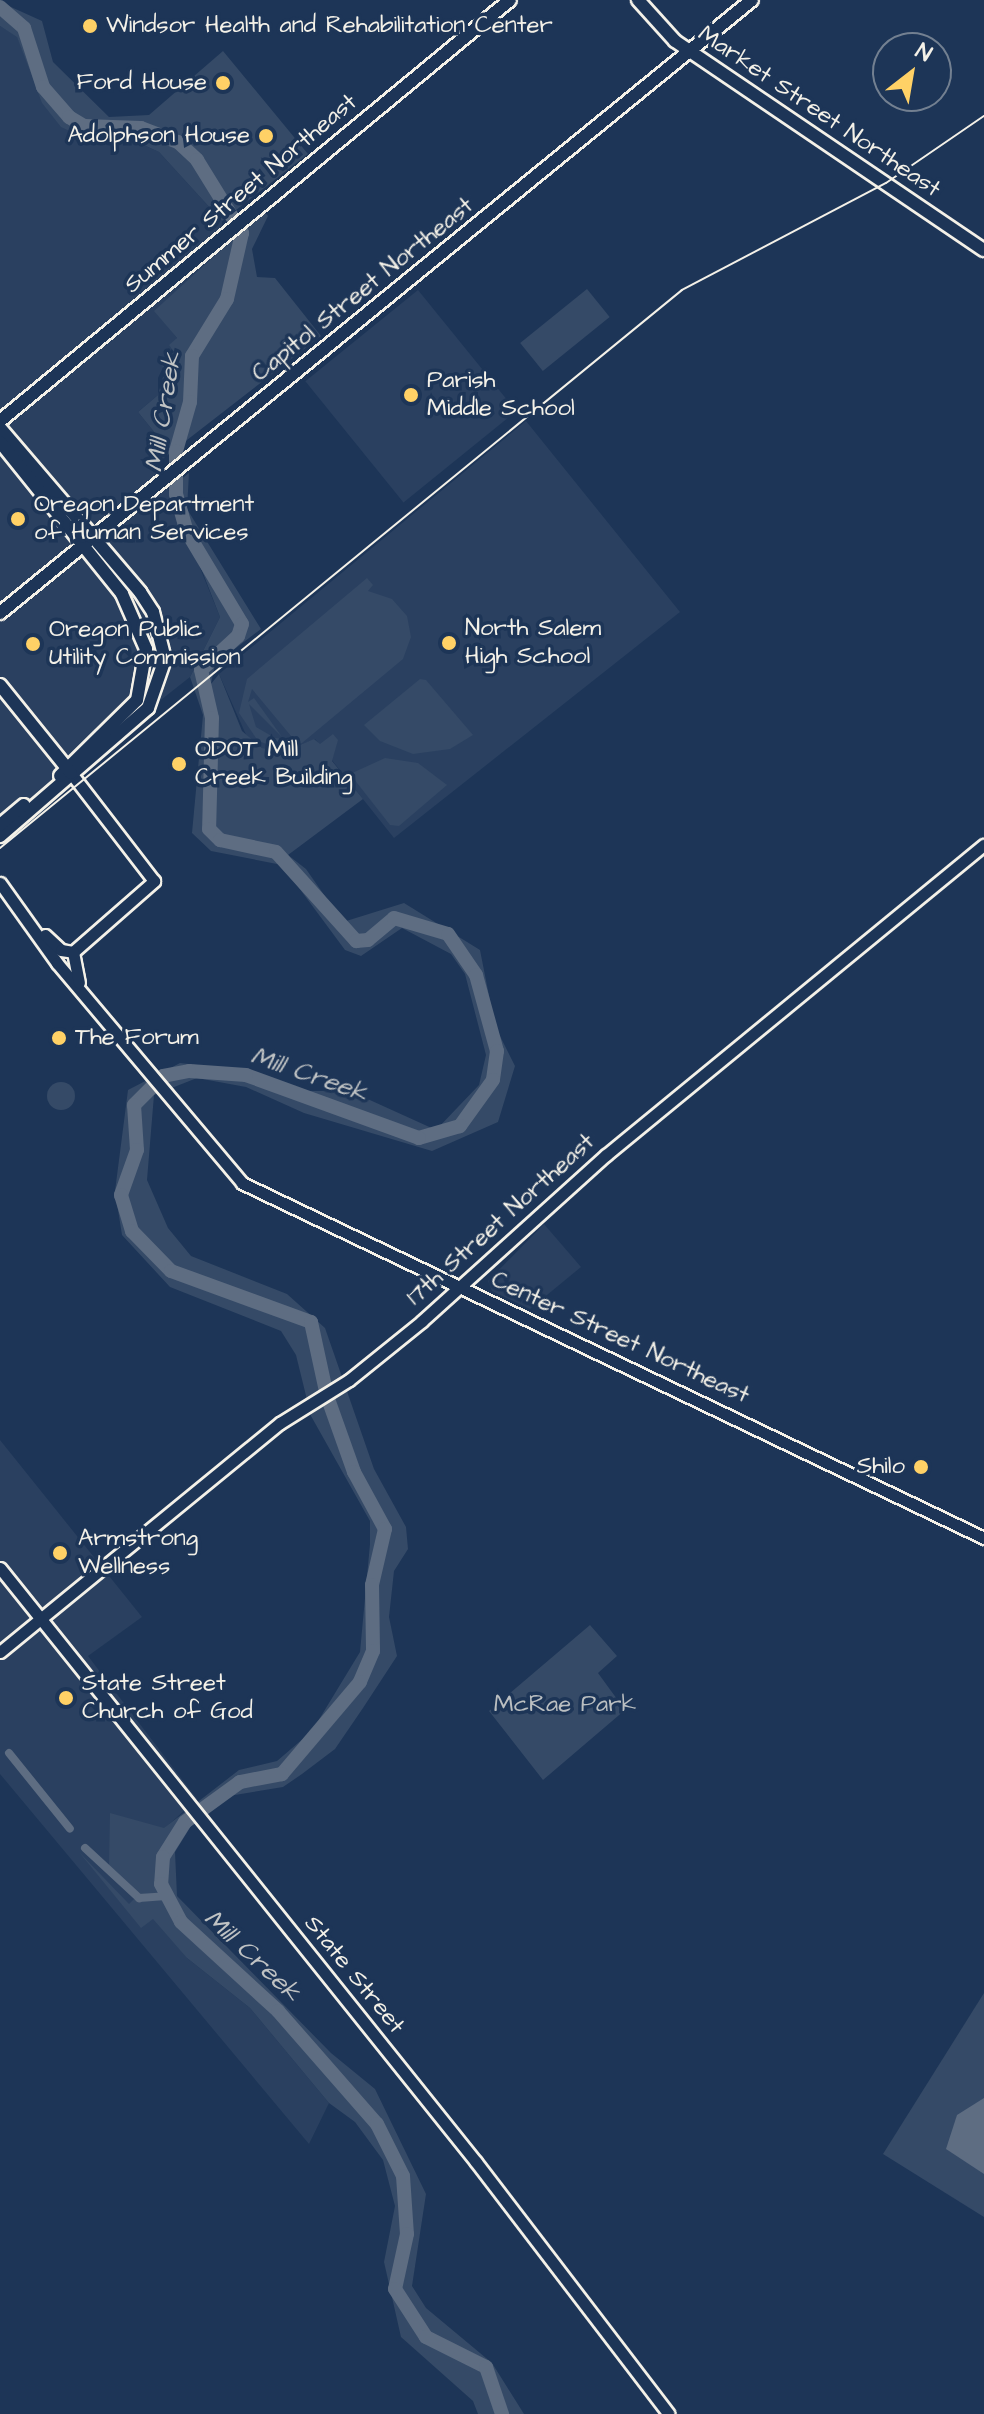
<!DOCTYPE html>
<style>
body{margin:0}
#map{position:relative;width:984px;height:2414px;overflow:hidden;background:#1d3557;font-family:"Architects Daughter",sans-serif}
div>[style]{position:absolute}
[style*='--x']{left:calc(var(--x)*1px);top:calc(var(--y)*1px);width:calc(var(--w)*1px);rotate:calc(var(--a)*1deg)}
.built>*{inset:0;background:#2a4060;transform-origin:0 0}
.green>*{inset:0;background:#354a67;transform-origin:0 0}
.round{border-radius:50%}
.water>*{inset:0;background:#5e6d82}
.canal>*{height:8px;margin:-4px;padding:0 4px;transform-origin:4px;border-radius:4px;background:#5e6d82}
.river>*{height:14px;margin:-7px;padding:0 7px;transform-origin:7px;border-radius:7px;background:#5e6d82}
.roads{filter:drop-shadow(2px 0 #f4f1e8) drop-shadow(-2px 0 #f4f1e8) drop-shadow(0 2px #f4f1e8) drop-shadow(0 -2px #f4f1e8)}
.secondary>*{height:11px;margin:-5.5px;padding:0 5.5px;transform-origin:5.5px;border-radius:5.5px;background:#1d3557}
.primary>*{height:12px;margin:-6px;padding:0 6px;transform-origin:6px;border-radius:6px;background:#1d3557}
.rail>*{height:2px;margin:-1px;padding:0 1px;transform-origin:1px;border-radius:1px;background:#f4f1e8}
.dots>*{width:22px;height:22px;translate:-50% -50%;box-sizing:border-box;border:4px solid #1d3557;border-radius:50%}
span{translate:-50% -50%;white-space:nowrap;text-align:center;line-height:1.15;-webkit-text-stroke:7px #1d3557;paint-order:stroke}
.poi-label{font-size:24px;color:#f4f1e8}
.left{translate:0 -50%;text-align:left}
.right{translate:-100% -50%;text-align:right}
.street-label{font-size:24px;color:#f4f1e8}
.park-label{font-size:24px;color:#bbbfc1}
.water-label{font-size:26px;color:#c0c3c4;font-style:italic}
.north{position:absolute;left:872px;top:32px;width:80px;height:80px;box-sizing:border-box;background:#1d3557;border:2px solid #738091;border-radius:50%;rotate:31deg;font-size:22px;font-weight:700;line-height:32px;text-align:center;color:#f4f1e8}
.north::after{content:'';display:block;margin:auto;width:28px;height:36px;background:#ffd166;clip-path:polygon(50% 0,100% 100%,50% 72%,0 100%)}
</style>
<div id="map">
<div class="built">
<i style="clip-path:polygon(0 26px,17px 36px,37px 89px,78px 135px,122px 135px,159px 152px,222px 221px,223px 251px,155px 311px,177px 338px,158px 378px,158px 395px,138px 412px,163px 443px,153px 452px,220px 617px,190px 677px,0 827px)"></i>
<i style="left:418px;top:290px;width:156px;height:145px;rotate:51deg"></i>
<i style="clip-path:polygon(526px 421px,680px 612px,394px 838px,315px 739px,286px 751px,262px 748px,247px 737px,219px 674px)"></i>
<i style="clip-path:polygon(544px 1224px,581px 1267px,530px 1309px,492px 1291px,488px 1281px)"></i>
<i style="clip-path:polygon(0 1440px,142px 1617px,88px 1656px,197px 1799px,164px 1829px,187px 1958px,250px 2008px,329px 2103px,309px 2144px,0 1774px)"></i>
</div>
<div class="green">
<i style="clip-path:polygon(0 2px,42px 21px,53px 62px,109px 117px,149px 115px,223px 51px,308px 154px,222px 221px,159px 152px,122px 135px,78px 135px,61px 127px,42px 103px,17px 37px,0 26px)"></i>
<i style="clip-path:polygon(264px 211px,268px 216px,252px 249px,257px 277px,275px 278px,321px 336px,160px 461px,153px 452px,163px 443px,138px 412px,158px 395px,165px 370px,160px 363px,174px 352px,169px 345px,177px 338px,154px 311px)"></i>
<i style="left:587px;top:289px;width:36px;height:86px;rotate:51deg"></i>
<i style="clip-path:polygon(189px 473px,187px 509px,261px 629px,215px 664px,211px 684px,219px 674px,242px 731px,262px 748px,286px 751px,314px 739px,320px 744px,333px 734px,338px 740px,332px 761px,363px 799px,288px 855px,306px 869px,343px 922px,404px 903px,480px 950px,495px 1026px,515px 1066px,498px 1122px,432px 1151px,304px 1113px,246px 1087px,197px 1078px,154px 1095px,147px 1180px,168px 1228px,191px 1256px,287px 1294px,325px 1328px,374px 1469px,406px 1527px,408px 1549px,394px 1571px,389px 1617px,397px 1656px,363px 1708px,335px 1749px,302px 1774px,283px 1787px,229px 1796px,191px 1826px,175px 1852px,177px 1896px,331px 2053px,375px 2089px,426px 2194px,412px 2286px,426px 2308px,492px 2363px,524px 2414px,478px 2414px,473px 2401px,401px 2337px,384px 2262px,395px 2206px,383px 2160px,355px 2122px,329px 2103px,250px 2008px,187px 1958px,153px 1919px,141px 1928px,79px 1852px,129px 1904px,135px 1898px,109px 1865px,110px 1813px,164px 1828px,239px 1770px,277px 1761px,312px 1731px,360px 1652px,370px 1544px,370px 1521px,311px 1416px,296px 1355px,281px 1331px,170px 1287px,122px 1235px,115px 1191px,128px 1090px,180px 1063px,232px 1069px,300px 1091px,350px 1091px,436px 1130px,479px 1085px,486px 1055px,465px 974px,451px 954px,402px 928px,361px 956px,345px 950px,282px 865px,211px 851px,192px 833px,203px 715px,190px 677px,220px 617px,170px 488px)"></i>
<i style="clip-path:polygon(evenodd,367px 578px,373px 585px,368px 591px,392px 599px,407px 616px,411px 637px,403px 659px,302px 743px,278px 748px,258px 741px,239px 713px,247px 679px,367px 578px,252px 689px,291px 736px,291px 737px,285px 739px,275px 738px,256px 727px,249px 704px,282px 737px,254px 698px,248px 702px,252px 689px)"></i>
<i style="clip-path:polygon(420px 679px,426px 680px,473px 735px,450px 749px,413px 754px,380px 741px,364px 725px)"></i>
<i style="clip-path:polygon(385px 758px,418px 763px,447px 785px,399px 826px,390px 825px,350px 774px)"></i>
<i class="round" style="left:47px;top:1082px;width:28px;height:28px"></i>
<i style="clip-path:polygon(590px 1625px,617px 1656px,598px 1673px,625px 1710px,543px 1780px,489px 1711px)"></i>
<i style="clip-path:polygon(984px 1993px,984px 2217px,883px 2154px)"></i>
</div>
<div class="water">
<i style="clip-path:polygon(984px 2098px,984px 2174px,946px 2149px,957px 2115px)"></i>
</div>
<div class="canal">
<i style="--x:9;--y:1753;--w:97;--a:51.2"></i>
<i style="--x:85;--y:1848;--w:74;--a:42.8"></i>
<i style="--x:139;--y:1898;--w:27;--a:-4"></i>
</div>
<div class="river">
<i style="--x:0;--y:7;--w:32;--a:41"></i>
<i style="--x:24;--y:28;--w:62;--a:72.1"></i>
<i style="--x:43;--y:87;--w:40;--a:49"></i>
<i style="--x:69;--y:117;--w:17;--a:31"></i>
<i style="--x:84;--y:126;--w:57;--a:2"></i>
<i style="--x:141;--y:128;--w:40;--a:21"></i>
<i style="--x:178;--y:142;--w:26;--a:43"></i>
<i style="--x:197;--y:160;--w:86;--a:58.3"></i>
<i style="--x:242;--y:233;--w:68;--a:102.8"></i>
<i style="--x:227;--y:299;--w:67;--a:121.6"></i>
<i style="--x:192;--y:356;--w:46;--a:92.5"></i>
<i style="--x:190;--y:402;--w:51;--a:105.9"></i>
<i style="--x:176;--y:451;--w:43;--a:90"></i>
<i style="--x:176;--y:494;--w:40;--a:74"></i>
<i style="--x:187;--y:532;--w:107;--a:59.1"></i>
<i style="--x:242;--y:624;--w:13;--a:108"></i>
<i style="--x:238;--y:636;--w:50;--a:137.4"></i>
<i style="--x:201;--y:670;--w:49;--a:77.1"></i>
<i style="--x:212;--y:718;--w:111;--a:91.5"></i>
<i style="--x:209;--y:829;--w:16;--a:45"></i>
<i style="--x:220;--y:840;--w:57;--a:12.1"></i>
<i style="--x:276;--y:852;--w:120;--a:48"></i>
<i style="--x:356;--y:941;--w:12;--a:-5"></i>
<i style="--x:368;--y:940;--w:34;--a:-40"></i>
<i style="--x:394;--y:918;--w:56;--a:16.5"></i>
<i style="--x:448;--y:934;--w:50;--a:55.7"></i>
<i style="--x:476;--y:975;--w:79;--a:74.6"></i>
<i style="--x:497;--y:1051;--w:29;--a:98"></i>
<i style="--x:493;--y:1080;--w:57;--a:125.7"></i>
<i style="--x:460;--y:1126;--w:43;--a:163.7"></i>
<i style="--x:419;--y:1138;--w:184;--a:-160"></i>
<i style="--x:246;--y:1075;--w:57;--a:-176"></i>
<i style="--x:189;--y:1071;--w:26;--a:169"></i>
<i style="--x:163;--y:1076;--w:41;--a:135"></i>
<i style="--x:134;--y:1105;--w:45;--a:86.2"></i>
<i style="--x:137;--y:1150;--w:48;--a:109.6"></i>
<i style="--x:121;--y:1195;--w:38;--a:73"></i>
<i style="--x:132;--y:1231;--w:56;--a:45.7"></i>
<i style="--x:171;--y:1271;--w:149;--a:20"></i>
<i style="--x:311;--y:1322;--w:76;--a:77.8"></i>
<i style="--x:327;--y:1396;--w:81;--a:70.4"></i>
<i style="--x:354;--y:1472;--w:65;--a:61.5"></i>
<i style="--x:385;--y:1529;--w:57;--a:103.1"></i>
<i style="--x:372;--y:1585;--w:66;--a:89.1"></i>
<i style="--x:373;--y:1651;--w:34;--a:113"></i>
<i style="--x:360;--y:1682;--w:121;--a:130.3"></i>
<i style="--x:282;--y:1774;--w:43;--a:169.2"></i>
<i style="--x:240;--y:1782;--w:68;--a:144"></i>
<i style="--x:185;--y:1822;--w:41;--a:122.2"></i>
<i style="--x:163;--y:1857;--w:27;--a:94"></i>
<i style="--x:161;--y:1884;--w:43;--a:62.2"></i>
<i style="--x:181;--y:1922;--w:132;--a:42.5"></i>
<i style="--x:278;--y:2011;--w:150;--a:48.8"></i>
<i style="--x:377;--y:2124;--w:58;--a:63.4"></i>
<i style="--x:403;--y:2176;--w:58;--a:86.1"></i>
<i style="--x:407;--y:2234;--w:56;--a:102.3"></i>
<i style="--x:395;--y:2289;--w:57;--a:57.1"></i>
<i style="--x:426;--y:2337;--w:67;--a:26.6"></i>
<i style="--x:486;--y:2367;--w:50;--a:71.2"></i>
</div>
<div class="roads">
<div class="secondary">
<i style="--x:0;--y:883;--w:98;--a:54.5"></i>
<i style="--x:57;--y:963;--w:287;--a:49.9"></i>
<i style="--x:242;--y:1183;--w:823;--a:25.57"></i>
<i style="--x:45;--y:935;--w:22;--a:43"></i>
<i style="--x:61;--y:950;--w:12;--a:9"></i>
<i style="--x:73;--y:952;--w:108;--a:-41.2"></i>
<i style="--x:154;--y:881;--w:133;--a:-127.6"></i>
<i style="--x:73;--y:952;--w:31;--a:79"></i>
<i style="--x:0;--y:1568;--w:761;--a:51.29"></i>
<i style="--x:476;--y:2162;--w:317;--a:52.6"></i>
<i style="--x:0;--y:1652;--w:362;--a:-39.3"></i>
<i style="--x:280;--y:1423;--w:81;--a:-31.9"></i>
<i style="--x:349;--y:1380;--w:94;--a:-38.9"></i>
<i style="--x:422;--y:1321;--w:248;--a:-42.1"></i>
<i style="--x:606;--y:1155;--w:489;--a:-39.4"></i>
</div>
<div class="primary">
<i style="--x:638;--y:0;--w:55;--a:47.9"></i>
<i style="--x:675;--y:41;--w:373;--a:34.1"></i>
<i style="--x:0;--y:421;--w:661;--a:-39.54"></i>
<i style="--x:0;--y:428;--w:216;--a:49.5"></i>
<i style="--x:140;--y:592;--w:24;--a:57"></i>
<i style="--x:153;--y:612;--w:49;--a:75.7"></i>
<i style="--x:165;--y:659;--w:52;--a:109.1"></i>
<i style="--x:148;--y:708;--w:196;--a:139.1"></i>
<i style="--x:0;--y:442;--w:195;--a:51.2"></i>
<i style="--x:122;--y:594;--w:60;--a:66.4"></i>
<i style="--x:146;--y:649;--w:52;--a:100"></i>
<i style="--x:137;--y:700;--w:108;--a:135.4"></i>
<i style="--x:0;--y:613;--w:970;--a:-39.19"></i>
<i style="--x:0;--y:685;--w:113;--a:51.1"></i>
<i style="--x:0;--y:825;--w:31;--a:-40"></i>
</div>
</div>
<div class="rail">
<i style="--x:0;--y:848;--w:881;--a:-39.29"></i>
<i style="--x:682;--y:290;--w:230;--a:-27.7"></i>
<i style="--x:886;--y:183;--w:119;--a:-34.4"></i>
</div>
<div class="dots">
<i style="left:90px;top:26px;background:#ffd166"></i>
<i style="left:223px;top:83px;background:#ffd166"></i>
<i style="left:266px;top:136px;background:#ffd166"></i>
<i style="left:411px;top:395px;background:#ffd166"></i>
<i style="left:18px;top:519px;background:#ffd166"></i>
<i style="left:449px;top:643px;background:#ffd166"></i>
<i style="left:33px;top:644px;background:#ffd166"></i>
<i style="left:179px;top:764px;background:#ffd166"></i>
<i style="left:59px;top:1038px;background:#ffd166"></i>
<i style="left:921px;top:1467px;background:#ffd166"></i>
<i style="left:60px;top:1553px;background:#ffd166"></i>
<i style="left:66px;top:1698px;background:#ffd166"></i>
</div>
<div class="poi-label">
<span class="left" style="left:106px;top:26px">Windsor Health and Rehabilitation Center</span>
<span class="right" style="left:207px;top:83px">Ford House</span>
<span class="right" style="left:250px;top:136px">Adolphson House</span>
<span class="left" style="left:427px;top:395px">Parish<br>Middle School</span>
<span class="left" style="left:34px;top:519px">Oregon Department<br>of Human Services</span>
<span class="left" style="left:465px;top:643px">North Salem<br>High School</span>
<span class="left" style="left:49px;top:644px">Oregon Public<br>Utility Commission</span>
<span class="left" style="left:195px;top:764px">ODOT Mill<br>Creek Building</span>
<span class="left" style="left:75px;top:1038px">The Forum</span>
<span class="right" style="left:905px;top:1467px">Shilo</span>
<span class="left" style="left:78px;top:1553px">Armstrong<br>Wellness</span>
<span class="left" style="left:82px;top:1698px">State Street<br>Church of God</span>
</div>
<div class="street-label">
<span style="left:819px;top:112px;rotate:34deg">Market Street Northeast</span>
<span style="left:241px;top:194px;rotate:-40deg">Summer Street Northeast</span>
<span style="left:363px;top:290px;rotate:-39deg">Capitol Street Northeast</span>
<span style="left:501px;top:1220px;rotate:-42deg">17th Street Northeast</span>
<span style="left:620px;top:1338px;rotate:25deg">Center Street Northeast</span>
<span style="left:354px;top:1975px;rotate:51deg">State Street</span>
</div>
<div class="park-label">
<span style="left:565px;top:1705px">McRae Park</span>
</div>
<div class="water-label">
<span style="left:164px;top:412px;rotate:-81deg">Mill Creek</span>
<span style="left:309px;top:1075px;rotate:19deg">Mill Creek</span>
<span style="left:252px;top:1956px;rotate:43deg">Mill Creek</span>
</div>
<div class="north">N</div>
</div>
